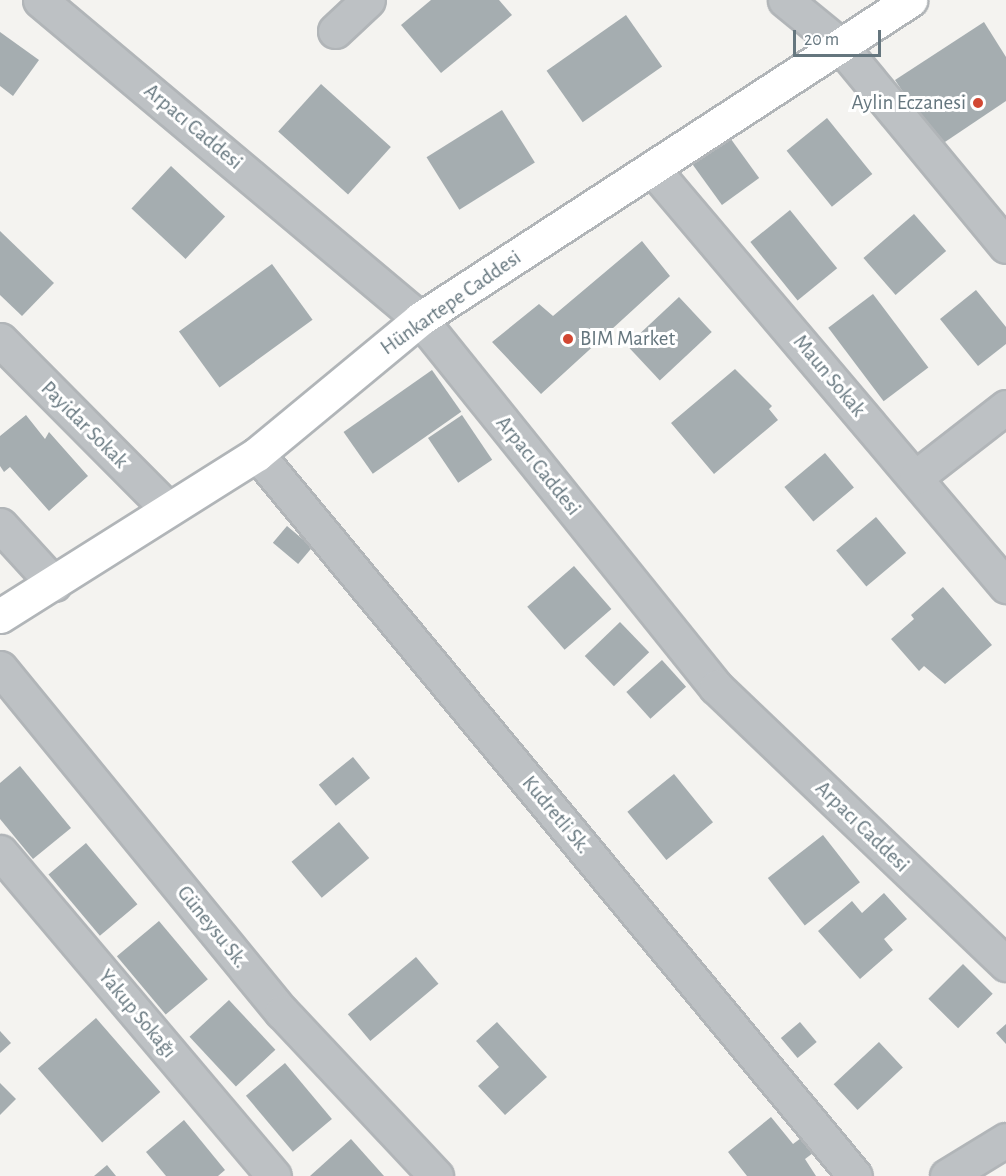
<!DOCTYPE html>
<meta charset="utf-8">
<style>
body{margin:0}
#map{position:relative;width:1006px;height:1176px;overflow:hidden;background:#f4f3f0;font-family:"Alegreya Sans",sans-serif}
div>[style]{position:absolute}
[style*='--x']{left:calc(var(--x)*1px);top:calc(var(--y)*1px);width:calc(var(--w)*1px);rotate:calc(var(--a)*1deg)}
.building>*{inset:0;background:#a5adb0;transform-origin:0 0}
.roads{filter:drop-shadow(2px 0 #b1b5b8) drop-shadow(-2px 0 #b1b5b8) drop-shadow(0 2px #b1b5b8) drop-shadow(0 -2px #b1b5b8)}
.minor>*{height:33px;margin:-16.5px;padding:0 16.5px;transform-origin:16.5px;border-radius:16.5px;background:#bdc1c4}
.major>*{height:33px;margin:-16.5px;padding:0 16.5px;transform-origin:16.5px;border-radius:16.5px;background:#fff}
.dots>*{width:16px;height:16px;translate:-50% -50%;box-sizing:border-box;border:3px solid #fff;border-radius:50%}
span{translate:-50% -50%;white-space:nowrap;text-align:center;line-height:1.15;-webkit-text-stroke:6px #fff;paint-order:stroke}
.poi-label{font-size:21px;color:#65767e}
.right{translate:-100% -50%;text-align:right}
.left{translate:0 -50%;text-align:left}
.street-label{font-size:21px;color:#65767e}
.scale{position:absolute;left:793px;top:30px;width:88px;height:27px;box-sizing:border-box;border:3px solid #65767e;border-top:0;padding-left:8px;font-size:18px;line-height:21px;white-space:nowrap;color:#65767e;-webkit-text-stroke:4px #fff;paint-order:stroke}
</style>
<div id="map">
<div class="building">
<i style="clip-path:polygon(431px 0,499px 0,512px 15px,441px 73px,401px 25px)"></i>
<i style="left:626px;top:15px;width:63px;height:97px;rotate:55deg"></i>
<i style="clip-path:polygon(984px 22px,1006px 57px,1006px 101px,939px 146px,895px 80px)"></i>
<i style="clip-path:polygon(0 32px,39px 60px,13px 96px,0 86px)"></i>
<i style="left:321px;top:84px;width:94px;height:64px;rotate:42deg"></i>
<i style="left:502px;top:110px;width:62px;height:89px;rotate:58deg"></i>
<i style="left:827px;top:118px;width:72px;height:52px;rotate:51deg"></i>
<i style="left:728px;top:135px;width:53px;height:46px;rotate:54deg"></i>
<i style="left:171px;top:166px;width:74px;height:58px;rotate:43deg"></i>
<i style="left:790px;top:210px;width:75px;height:51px;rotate:51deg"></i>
<i style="left:914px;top:214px;width:49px;height:67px;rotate:49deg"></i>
<i style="clip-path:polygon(0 231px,54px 283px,22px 316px,0 295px)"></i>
<i style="clip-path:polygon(642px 241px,670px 276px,541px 394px,492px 342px,539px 304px,553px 316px)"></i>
<i style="left:272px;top:264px;width:69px;height:115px;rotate:54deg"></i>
<i style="clip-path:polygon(976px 290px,1006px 327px,1006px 344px,978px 366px,940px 319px)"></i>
<i style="left:873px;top:294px;width:92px;height:56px;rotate:53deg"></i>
<i style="left:679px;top:297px;width:48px;height:71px;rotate:47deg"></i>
<i style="clip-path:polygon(735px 369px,772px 406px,769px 409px,778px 420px,714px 474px,671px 423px)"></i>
<i style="left:432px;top:370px;width:51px;height:108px;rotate:55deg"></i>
<i style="clip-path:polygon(26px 415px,45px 439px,49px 432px,88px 476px,49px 511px,10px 467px,4px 472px,0 466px,0 436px)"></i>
<i style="left:462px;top:415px;width:54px;height:41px;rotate:56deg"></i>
<i style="left:825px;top:453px;width:45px;height:53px;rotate:50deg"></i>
<i style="left:876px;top:517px;width:47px;height:52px;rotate:50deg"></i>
<i style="left:287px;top:526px;width:33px;height:22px;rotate:40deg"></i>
<i style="left:574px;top:566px;width:57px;height:62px;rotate:49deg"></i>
<i style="clip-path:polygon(943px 587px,992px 645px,945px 684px,924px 666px,919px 671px,891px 639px,914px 619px,911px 615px)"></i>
<i style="left:620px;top:622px;width:42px;height:49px;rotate:46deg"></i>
<i style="left:662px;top:660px;width:36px;height:48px;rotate:48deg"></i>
<i style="left:353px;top:757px;width:27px;height:44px;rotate:51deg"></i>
<i style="clip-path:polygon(20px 766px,71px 828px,33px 859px,0 819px,0 783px)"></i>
<i style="left:674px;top:774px;width:62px;height:60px;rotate:51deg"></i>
<i style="left:339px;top:822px;width:47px;height:62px;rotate:50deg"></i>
<i style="left:823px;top:835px;width:60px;height:70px;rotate:52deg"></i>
<i style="left:86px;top:843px;width:80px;height:49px;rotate:50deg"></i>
<i style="clip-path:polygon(884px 893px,907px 919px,884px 939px,893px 950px,860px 979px,818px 931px,852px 901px,862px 913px)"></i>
<i style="left:159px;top:921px;width:76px;height:55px;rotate:50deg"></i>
<i style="left:416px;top:957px;width:35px;height:89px;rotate:50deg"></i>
<i style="left:963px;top:964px;width:42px;height:49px;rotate:45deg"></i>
<i style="left:229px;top:1000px;width:68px;height:54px;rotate:47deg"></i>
<i style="left:96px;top:1018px;width:98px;height:77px;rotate:49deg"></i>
<i style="clip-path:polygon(497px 1022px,547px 1077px,505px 1115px,478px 1086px,499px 1067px,476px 1041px)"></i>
<i style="left:800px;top:1022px;width:26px;height:25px;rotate:50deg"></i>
<i style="clip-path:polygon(1006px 1024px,1006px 1044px,996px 1033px)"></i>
<i style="clip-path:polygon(0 1031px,11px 1043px,0 1053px)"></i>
<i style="left:879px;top:1042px;width:35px;height:62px;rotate:47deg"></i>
<i style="left:285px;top:1063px;width:73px;height:51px;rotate:50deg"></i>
<i style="clip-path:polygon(0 1083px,16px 1099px,0 1115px)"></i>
<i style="clip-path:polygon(771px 1117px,793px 1144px,801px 1138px,813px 1153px,805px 1159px,816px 1176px,747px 1176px,728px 1152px)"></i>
<i style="clip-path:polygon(184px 1120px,225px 1170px,218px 1176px,166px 1176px,146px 1152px)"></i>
<i style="clip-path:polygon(351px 1139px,384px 1176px,310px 1176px)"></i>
<i style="clip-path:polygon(107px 1165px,116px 1176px,94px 1176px)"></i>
</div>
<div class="roads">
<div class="minor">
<i style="--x:40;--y:0;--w:496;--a:40"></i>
<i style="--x:420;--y:319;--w:472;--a:51.2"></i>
<i style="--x:716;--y:687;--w:401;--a:43.7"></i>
<i style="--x:785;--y:0;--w:70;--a:39.2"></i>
<i style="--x:839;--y:44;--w:262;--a:50.4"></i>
<i style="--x:335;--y:31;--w:45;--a:-43.2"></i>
<i style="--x:652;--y:168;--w:548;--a:49.74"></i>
<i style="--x:0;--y:340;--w:238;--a:45.2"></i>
<i style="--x:257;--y:454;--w:937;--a:50.37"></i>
<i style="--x:916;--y:477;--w:114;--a:-37.9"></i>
<i style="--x:0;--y:525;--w:80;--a:47.5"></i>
<i style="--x:0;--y:668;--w:445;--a:50.7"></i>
<i style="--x:282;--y:1012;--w:225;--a:46.8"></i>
<i style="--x:0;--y:852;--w:424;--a:49.8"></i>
<i style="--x:947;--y:1176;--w:69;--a:-31.4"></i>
</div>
<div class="major">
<i style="--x:0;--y:616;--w:304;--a:-32.2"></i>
<i style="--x:257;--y:454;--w:212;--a:-39.6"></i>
<i style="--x:420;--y:319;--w:585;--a:-33.06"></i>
</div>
</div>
<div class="dots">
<i style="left:978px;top:103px;background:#d24732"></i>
<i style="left:568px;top:339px;background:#d24732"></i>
</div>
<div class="poi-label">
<span class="right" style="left:966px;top:103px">Aylin Eczanesi</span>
<span class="left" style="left:580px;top:339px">BIM Market</span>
</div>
<div class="street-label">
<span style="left:193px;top:127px;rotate:40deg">Arpacı Caddesi</span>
<span style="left:451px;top:303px;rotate:-35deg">Hünkartepe Caddesi</span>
<span style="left:829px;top:376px;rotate:50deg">Maun Sokak</span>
<span style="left:84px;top:425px;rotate:45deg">Payidar Sokak</span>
<span style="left:538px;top:466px;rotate:51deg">Arpacı Caddesi</span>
<span style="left:556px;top:815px;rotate:50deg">Kudretli Sk.</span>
<span style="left:862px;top:827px;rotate:44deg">Arpacı Caddesi</span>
<span style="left:212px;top:927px;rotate:51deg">Güneysu Sk.</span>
<span style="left:137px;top:1014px;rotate:50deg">Yakup Sokağı</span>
</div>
<div class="scale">20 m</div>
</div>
